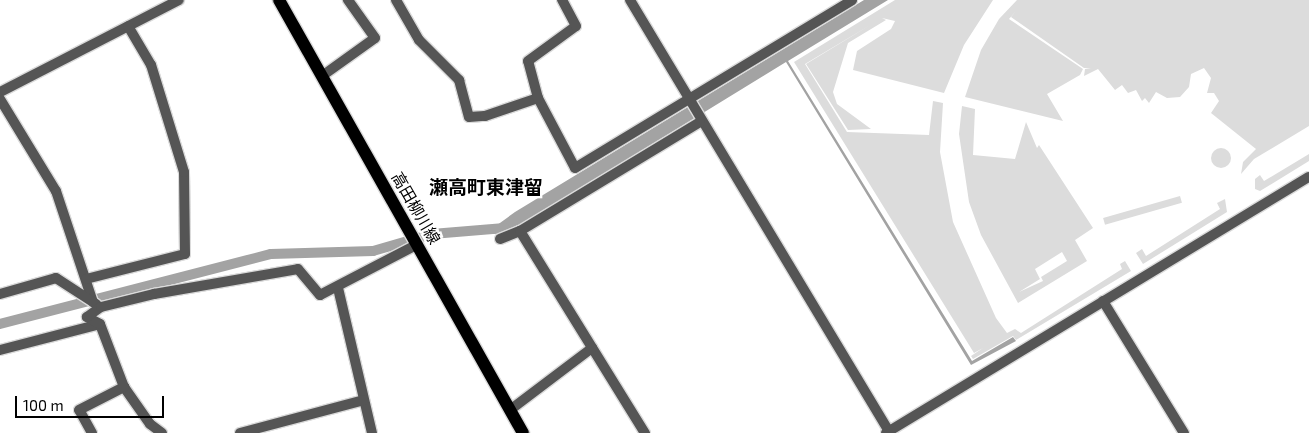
<!DOCTYPE html>
<meta charset="utf-8">
<style>
body{margin:0}
#map{position:relative;width:1309px;height:433px;overflow:hidden;background:#fff;font-family:"Exo 2","Noto Sans JP",sans-serif}
div>[style]{position:absolute}
[style*='--x']{left:calc(var(--x)*1px);top:calc(var(--y)*1px);width:calc(var(--w)*1px);rotate:calc(var(--a)*1deg)}
.green>*{inset:0;background:#dcdcdc;transform-origin:0 0}
.round{border-radius:50%}
.water>*{inset:0;background:#a3a3a3}
.canal>*{height:10px;margin:-5px;padding:0 5px;transform-origin:5px;border-radius:5px;background:#a3a3a3}
.roads{filter:drop-shadow(1px 0 #dbdbdb) drop-shadow(-1px 0 #dbdbdb) drop-shadow(0 1px #dbdbdb) drop-shadow(0 -1px #dbdbdb)}
.minor>*{height:10px;margin:-5px;padding:0 5px;transform-origin:5px;border-radius:5px;background:#555}
.major>*{height:12px;margin:-6px;padding:0 6px;transform-origin:6px;border-radius:6px;background:#000}
span{translate:-50% -50%;white-space:nowrap;text-align:center;line-height:1.15;-webkit-text-stroke:4.5px #fff;paint-order:stroke}
.street-label{font-size:16px;color:#000}
.quarter-label{font-size:19px;color:#000;font-weight:700}
.scale{position:absolute;left:15px;top:396px;width:149px;height:22px;box-sizing:border-box;border:2px solid #000;border-top:0;padding-left:6px;font-size:15px;line-height:18px;white-space:nowrap;color:#000;-webkit-text-stroke:4px #fff;paint-order:stroke}
</style>
<div id="map">
<div class="green">
<i style="clip-path:polygon(895px 0,993px 0,964px 45px,944px 93px,853px 70px,857px 51px,891px 29px,895px 21px,882px 18px,886px 20px,848px 43px,833px 92px,837px 104px,871px 129px,848px 130px,806px 64px,872px 24px,805px 64px,847px 132px,929px 135px,933px 101px,943px 103px,940px 152px,953px 222px,996px 318px,1007px 333px,1015px 329px,1021px 333px,1122px 269px,1120px 264px,1125px 261px,1131px 271px,1016px 340px,1013px 336px,973px 359px,971px 356px,983px 348px,974px 353px,794px 62px)"></i>
<i style="clip-path:polygon(1017px 0,1309px 0,1309px 126px,1254px 159px,1241px 174px,1243px 162px,1256px 149px,1211px 113px,1219px 101px,1214px 93px,1207px 93px,1211px 78px,1204px 68px,1191px 74px,1189px 87px,1180px 97px,1167px 98px,1156px 92px,1149px 103px,1145px 98px,1142px 101px,1136px 90px,1128px 93px,1122px 85px,1115px 90px,1098px 69px,1084px 76px,1085px 69px,1091px 68px,1084px 68px,1011px 17px,1016px 11px,1009px 19px,1083px 69px,1080px 75px,1047px 94px,1063px 121px,965px 97px,981px 50px,999px 19px)"></i>
<i style="clip-path:polygon(evenodd,962px 106px,975px 109px,973px 155px,1015px 159px,1026px 122px,1037px 148px,1039px 145px,1093px 228px,1075px 240px,1087px 261px,1018px 303px,981px 235px,969px 202px,959px 134px,962px 106px,1062px 252px,1067px 261px,1041px 277px,1043px 281px,1019px 292px,1040px 279px,1035px 269px,1062px 252px)"></i>
<i class="round" style="left:1211px;top:148px;width:20px;height:20px"></i>
<i style="clip-path:polygon(1309px 154px,1309px 161px,1260px 191px,1255px 189px,1255px 179px,1260px 175px,1264px 181px)"></i>
<i style="left:1180px;top:196px;width:7px;height:80px;rotate:74deg"></i>
<i style="clip-path:polygon(1225px 199px,1227px 212px,1143px 264px,1136px 253px,1142px 249px,1146px 256px,1220px 209px,1217px 203px)"></i>
</div>
<div class="water">
<i style="clip-path:polygon(864px 0,888px 0,788px 61px,972px 361px,1013px 337px,1016px 341px,971px 365px,786px 62px,509px 232px,493px 234px,493px 228px,515px 212px)"></i>
</div>
<div class="canal">
<i style="--x:0;--y:324;--w:280;--a:-14.5"></i>
<i style="--x:271;--y:254;--w:102;--a:-1.7"></i>
<i style="--x:373;--y:251;--w:61;--a:-16.1"></i>
<i style="--x:432;--y:234;--w:73;--a:-4.7"></i>
</div>
<div class="roads">
<div class="minor">
<i style="--x:396;--y:0;--w:46;--a:60.1"></i>
<i style="--x:419;--y:40;--w:57;--a:45"></i>
<i style="--x:459;--y:80;--w:38;--a:75"></i>
<i style="--x:469;--y:117;--w:16;--a:-4"></i>
<i style="--x:485;--y:116;--w:56;--a:-18.8"></i>
<i style="--x:538;--y:98;--w:79;--a:62.1"></i>
<i style="--x:575;--y:168;--w:324;--a:-31.2"></i>
<i style="--x:630;--y:0;--w:505;--a:59.02"></i>
<i style="--x:322;--y:76;--w:65;--a:-35.6"></i>
<i style="--x:375;--y:38;--w:47;--a:-125.4"></i>
<i style="--x:0;--y:92;--w:201;--a:-27.2"></i>
<i style="--x:538;--y:98;--w:38;--a:-105"></i>
<i style="--x:528;--y:61;--w:59;--a:-36.1"></i>
<i style="--x:576;--y:26;--w:30;--a:-118"></i>
<i style="--x:0;--y:99;--w:108;--a:58.7"></i>
<i style="--x:56;--y:191;--w:117;--a:71.6"></i>
<i style="--x:520;--y:231;--w:238;--a:58.3"></i>
<i style="--x:500;--y:239;--w:22;--a:-22"></i>
<i style="--x:520;--y:231;--w:210;--a:-31.2"></i>
<i style="--x:86;--y:279;--w:102;--a:-14.2"></i>
<i style="--x:185;--y:254;--w:82;--a:-90.7"></i>
<i style="--x:184;--y:172;--w:112;--a:-107.1"></i>
<i style="--x:151;--y:65;--w:45;--a:-120.5"></i>
<i style="--x:338;--y:288;--w:149;--a:76.8"></i>
<i style="--x:0;--y:294;--w:58;--a:-15.9"></i>
<i style="--x:56;--y:278;--w:48;--a:33"></i>
<i style="--x:1103;--y:301;--w:155;--a:58.5"></i>
<i style="--x:0;--y:350;--w:103;--a:-14.6"></i>
<i style="--x:124;--y:387;--w:45;--a:54.9"></i>
<i style="--x:150;--y:424;--w:15;--a:37"></i>
<i style="--x:510;--y:410;--w:103;--a:-37.1"></i>
<i style="--x:92;--y:433;--w:26;--a:-119"></i>
<i style="--x:79;--y:410;--w:51;--a:-27.1"></i>
<i style="--x:124;--y:387;--w:67;--a:-110.9"></i>
<i style="--x:100;--y:324;--w:15;--a:-152"></i>
<i style="--x:87;--y:317;--w:17;--a:-36"></i>
<i style="--x:101;--y:307;--w:55;--a:-13.8"></i>
<i style="--x:154;--y:294;--w:146;--a:-9.8"></i>
<i style="--x:298;--y:269;--w:34;--a:50"></i>
<i style="--x:320;--y:295;--w:110;--a:-27.5"></i>
<i style="--x:240;--y:433;--w:128;--a:-14.9"></i>
<i style="--x:886;--y:433;--w:494;--a:-31.2"></i>
</div>
<div class="major">
<i style="--x:279;--y:0;--w:497;--a:60.6"></i>
</div>
</div>
<div class="street-label">
<span style="left:416px;top:208px;rotate:60deg">高田柳川線</span>
</div>
<div class="quarter-label">
<span style="left:486px;top:187px">瀬高町東津留</span>
</div>
<div class="scale">100 m</div>
</div>
